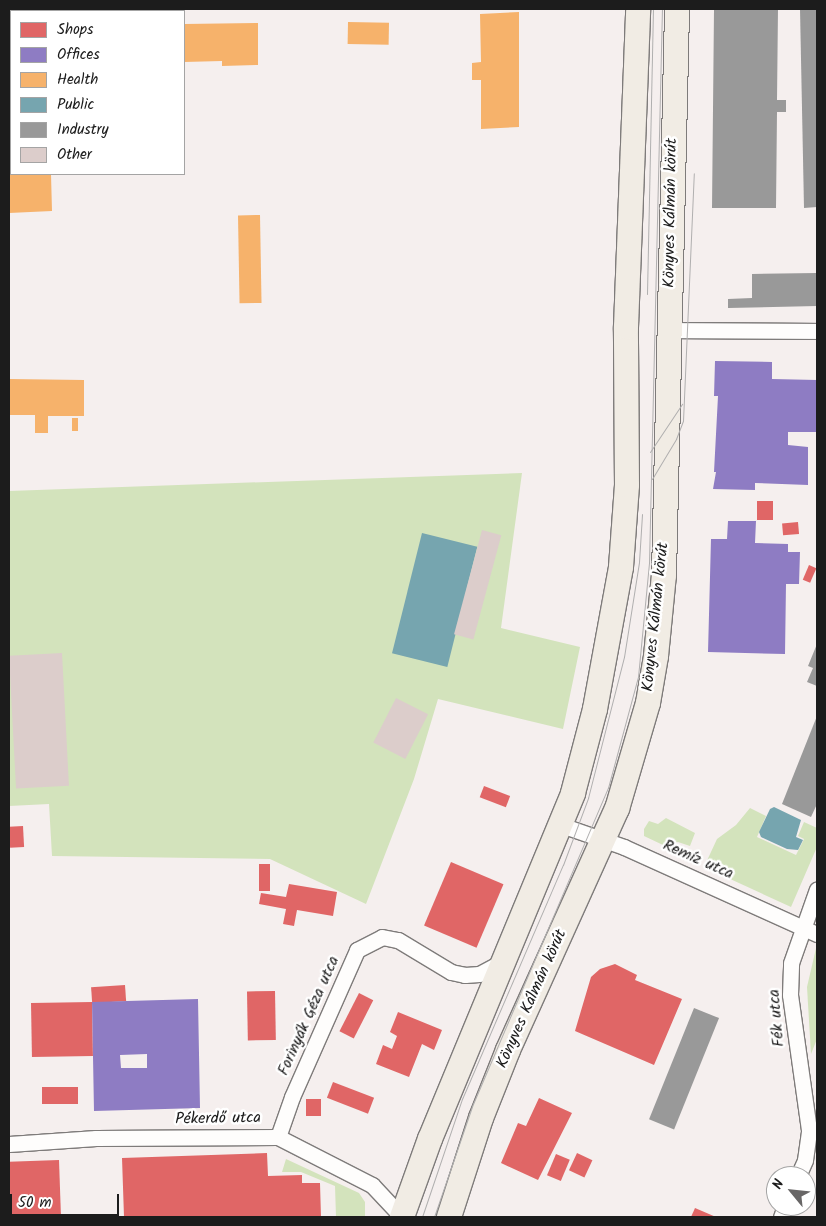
<!DOCTYPE html>
<meta charset="utf-8">
<style>
body{margin:0}
#map{position:relative;width:826px;height:1226px;overflow:hidden;background:#f5efee;font-family:Kalam,sans-serif}
div>[style]{position:absolute}
[style*='--x']{left:calc(var(--x)*1px);top:calc(var(--y)*1px);width:calc(var(--w)*1px);rotate:calc(var(--a)*1deg)}
.green>*{inset:0;background:#d3e3bc}
.shops>*{inset:0;background:#e06666;transform-origin:0 0}
.offices>*{inset:0;background:#8e7cc3}
.health>*{inset:0;background:#f6b26b;transform-origin:0 0}
.public>*{inset:0;background:#76a5af;transform-origin:0 0}
.industry>*{inset:0;background:#999;transform-origin:0 0}
.building>*{inset:0;background:#dccdcb;transform-origin:0 0}
.roads{filter:drop-shadow(1px 0 #7e7b7a) drop-shadow(-1px 0 #7e7b7a) drop-shadow(0 1px #7e7b7a) drop-shadow(0 -1px #7e7b7a)}
.minor>*{height:15px;margin:-7.5px;padding:0 7.5px;transform-origin:7.5px;border-radius:7.5px;background:#fefdfc}
.primary>*{height:24px;margin:-12px;padding:0 12px;transform-origin:12px;border-radius:12px;background:#f1ece4}
.tram>*{height:1px;margin:-0.5px;padding:0 0.5px;transform-origin:0.5px;border-radius:0.5px;background:#b0afaf}
span{translate:-50% -50%;white-space:nowrap;text-align:center;line-height:1.15;-webkit-text-stroke:5px #fff;paint-order:stroke}
.street-label{font-size:16px;color:#1c1c1c}
.frame{position:absolute;inset:0;border:10px solid #1c1c1c;pointer-events:none}
.legend{position:absolute;left:10px;top:10px;width:175px;height:165px;box-sizing:border-box;background:#fff;border:1px solid #a4a4a4;margin:0;padding:6px 9px;list-style:none;font-size:15px;color:#1c1c1c}
.legend li{display:flex;align-items:center;gap:10px;height:25px}
.legend b{width:25px;border:1px solid #a4a4a4}
.north{position:absolute;left:766px;top:1166px;width:50px;height:50px;box-sizing:border-box;background:#fff;border:1px solid #a4a4a4;border-radius:50%;rotate:298deg;font-size:14px;font-weight:700;line-height:20px;text-align:center;color:#1c1c1c}
.north::after{content:'';display:block;margin:auto;width:18px;height:22px;background:#686666;clip-path:polygon(50% 0,100% 100%,50% 72%,0 100%)}
.scale{position:absolute;left:10px;top:1194px;width:109px;height:22px;box-sizing:border-box;border:2px solid #1c1c1c;border-top:0;padding-left:6px;font-size:15px;line-height:18px;white-space:nowrap;color:#1c1c1c;-webkit-text-stroke:4px #fff;paint-order:stroke}
</style>
<div id="map">
<div class="green">
<i style="clip-path:polygon(522px 473px,501px 628px,580px 647px,563px 729px,438px 699px,414px 779px,366px 904px,270px 859px,52px 856px,49px 804px,9px 806px,9px 491px)"></i>
<i style="clip-path:polygon(750px 808px,766px 816px,757px 837px,796px 855px,804px 839px,798px 836px,804px 822px,817px 828px,817px 847px,791px 907px,704px 867px,717px 839px,736px 825px)"></i>
<i style="clip-path:polygon(666px 818px,695px 833px,690px 846px,678px 842px,663px 845px,644px 836px,644px 829px,649px 821px,658px 824px)"></i>
<i style="clip-path:polygon(817px 944px,817px 1039px,811px 1054px,807px 987px)"></i>
<i style="clip-path:polygon(286px 1159px,359px 1193px,365px 1202px,365px 1217px,336px 1217px,335px 1186px,301px 1172px,282px 1172px)"></i>
</div>
<div class="shops">
<i style="left:757px;top:501px;width:16px;height:19px"></i>
<i style="left:798px;top:522px;width:12px;height:16px;rotate:85deg"></i>
<i style="left:809px;top:565px;width:8px;height:16px;rotate:23deg"></i>
<i style="left:484px;top:786px;width:28px;height:12px;rotate:21deg"></i>
<i style="left:23px;top:826px;width:21px;height:14px;rotate:87deg"></i>
<i style="left:451px;top:862px;width:57px;height:69px;rotate:23deg"></i>
<i style="left:259px;top:864px;width:11px;height:27px"></i>
<i style="clip-path:polygon(289px 884px,337px 892px,333px 916px,297px 910px,294px 926px,283px 924px,286px 909px,259px 904px,261px 893px,286px 897px)"></i>
<i style="clip-path:polygon(615px 964px,637px 975px,635px 980px,682px 999px,654px 1065px,575px 1031px,591px 977px,600px 969px)"></i>
<i style="left:125px;top:985px;width:16px;height:34px;rotate:86deg"></i>
<i style="left:275px;top:991px;width:49px;height:28px;rotate:89deg"></i>
<i style="left:359px;top:993px;width:16px;height:43px;rotate:27deg"></i>
<i style="left:92px;top:1002px;width:54px;height:61px;rotate:89deg"></i>
<i style="clip-path:polygon(398px 1012px,442px 1030px,434px 1050px,422px 1044px,409px 1077px,376px 1064px,383px 1045px,392px 1049px,397px 1036px,390px 1032px)"></i>
<i style="left:333px;top:1082px;width:44px;height:17px;rotate:21deg"></i>
<i style="left:42px;top:1087px;width:36px;height:17px"></i>
<i style="clip-path:polygon(539px 1098px,572px 1113px,538px 1180px,501px 1163px,518px 1123px,526px 1126px)"></i>
<i style="left:306px;top:1099px;width:15px;height:17px"></i>
<i style="clip-path:polygon(267px 1153px,268px 1176px,302px 1175px,302px 1183px,320px 1183px,321px 1217px,124px 1217px,122px 1158px)"></i>
<i style="left:577px;top:1153px;width:17px;height:19px;rotate:25deg"></i>
<i style="left:556px;top:1154px;width:15px;height:23px;rotate:23deg"></i>
<i style="left:59px;top:1160px;width:57px;height:50px;rotate:88deg"></i>
<i style="clip-path:polygon(695px 1208px,716px 1217px,691px 1217px)"></i>
</div>
<div class="offices">
<i style="clip-path:polygon(715px 361px,772px 362px,772px 379px,817px 380px,817px 432px,788px 432px,788px 445px,808px 447px,808px 485px,755px 483px,755px 490px,713px 489px,716px 472px,714px 472px,718px 396px,714px 396px)"></i>
<i style="clip-path:polygon(728px 521px,756px 521px,755px 543px,788px 544px,788px 552px,800px 552px,799px 584px,786px 584px,785px 654px,708px 652px,711px 539px,727px 539px)"></i>
<i style="clip-path:polygon(evenodd,198px 999px,200px 1108px,94px 1111px,92px 1002px,198px 999px,147px 1054px,147px 1068px,121px 1068px,120px 1055px,147px 1054px)"></i>
</div>
<div class="health">
<i style="clip-path:polygon(519px 12px,519px 127px,481px 129px,481px 80px,472px 80px,472px 63px,481px 62px,480px 14px)"></i>
<i style="left:348px;top:22px;width:41px;height:22px;rotate:1deg"></i>
<i style="clip-path:polygon(258px 23px,258px 65px,222px 66px,222px 61px,184px 62px,184px 24px)"></i>
<i style="clip-path:polygon(9px 108px,11px 108px,11px 174px,51px 174px,52px 211px,9px 213px)"></i>
<i style="left:260px;top:215px;width:88px;height:22px;rotate:89deg"></i>
<i style="clip-path:polygon(9px 379px,84px 380px,84px 416px,48px 416px,48px 433px,35px 433px,35px 415px,9px 415px)"></i>
<i style="left:72px;top:418px;width:6px;height:13px"></i>
</div>
<div class="public">
<i style="left:422px;top:533px;width:57px;height:124px;rotate:14deg"></i>
<i style="clip-path:polygon(774px 807px,801px 820px,796px 837px,803px 840px,798px 850px,787px 849px,761px 837px,759px 832px,770px 809px)"></i>
</div>
<div class="industry">
<i style="clip-path:polygon(714px 9px,778px 9px,777px 100px,786px 100px,786px 112px,777px 112px,776px 208px,712px 208px)"></i>
<i style="clip-path:polygon(800px 9px,817px 9px,817px 207px,804px 208px)"></i>
<i style="clip-path:polygon(817px 273px,817px 306px,728px 308px,728px 299px,752px 298px,752px 274px)"></i>
<i style="clip-path:polygon(817px 644px,817px 686px,807px 682px,813px 668px,808px 666px)"></i>
<i style="clip-path:polygon(817px 716px,817px 804px,811px 817px,782px 804px)"></i>
<i style="left:694px;top:1008px;width:27px;height:120px;rotate:22deg"></i>
</div>
<div class="building">
<i style="left:482px;top:530px;width:20px;height:108px;rotate:15deg"></i>
<i style="left:62px;top:653px;width:133px;height:53px;rotate:87deg"></i>
<i style="left:396px;top:698px;width:36px;height:50px;rotate:27deg"></i>
</div>
<div class="roads">
<div class="minor">
<i style="--x:668;--y:330;--w:149;--a:0.4"></i>
<i style="--x:561;--y:825;--w:67;--a:19.2"></i>
<i style="--x:624;--y:847;--w:212;--a:24.3"></i>
<i style="--x:278;--y:1137;--w:42;--a:-70.7"></i>
<i style="--x:292;--y:1097;--w:161;--a:-66.1"></i>
<i style="--x:357;--y:950;--w:28;--a:-27"></i>
<i style="--x:382;--y:937;--w:16;--a:11"></i>
<i style="--x:398;--y:940;--w:62;--a:31.1"></i>
<i style="--x:451;--y:972;--w:14;--a:12"></i>
<i style="--x:465;--y:975;--w:14;--a:-4"></i>
<i style="--x:479;--y:974;--w:27;--a:-28"></i>
<i style="--x:9;--y:1144;--w:87;--a:-3.9"></i>
<i style="--x:96;--y:1138;--w:182;--a:-0.3"></i>
<i style="--x:278;--y:1137;--w:106;--a:27.1"></i>
<i style="--x:372;--y:1185;--w:44;--a:46.8"></i>
<i style="--x:798;--y:1176;--w:17;--a:-66"></i>
<i style="--x:805;--y:1160;--w:30;--a:-82"></i>
<i style="--x:809;--y:1130;--w:136;--a:-98"></i>
<i style="--x:790;--y:995;--w:32;--a:-88"></i>
<i style="--x:791;--y:963;--w:78;--a:-70.6"></i>
<i style="--x:781;--y:1217;--w:12;--a:-70"></i>
</div>
<div class="primary">
<i style="--x:402;--y:1217;--w:83;--a:-70.3"></i>
<i style="--x:430;--y:1139;--w:374;--a:-67.5"></i>
<i style="--x:573;--y:793;--w:87;--a:-75.3"></i>
<i style="--x:595;--y:709;--w:144;--a:-79.6"></i>
<i style="--x:621;--y:567;--w:82;--a:-85.8"></i>
<i style="--x:627;--y:485;--w:158;--a:-90.4"></i>
<i style="--x:626;--y:327;--w:318;--a:-87.8"></i>
<i style="--x:449;--y:1217;--w:104;--a:-72.1"></i>
<i style="--x:481;--y:1118;--w:73;--a:-68.3"></i>
<i style="--x:508;--y:1050;--w:265;--a:-65.7"></i>
<i style="--x:617;--y:809;--w:110;--a:-73.7"></i>
<i style="--x:648;--y:703;--w:48;--a:-80.3"></i>
<i style="--x:656;--y:656;--w:81;--a:-84.4"></i>
<i style="--x:664;--y:575;--w:566;--a:-88.68"></i>
</div>
</div>
<div class="tram">
<i style="--x:647;--y:294;--w:285;--a:-88.8"></i>
<i style="--x:650;--y:452;--w:58;--a:-56.3"></i>
<i style="--x:652;--y:479;--w:47;--a:-59"></i>
<i style="--x:676;--y:439;--w:19;--a:-69"></i>
<i style="--x:683;--y:421;--w:248;--a:-87.5"></i>
<i style="--x:422;--y:1217;--w:125;--a:-71.3"></i>
<i style="--x:462;--y:1099;--w:255;--a:-66.7"></i>
<i style="--x:563;--y:865;--w:72;--a:-69.5"></i>
<i style="--x:588;--y:798;--w:146;--a:-75.7"></i>
<i style="--x:624;--y:657;--w:96;--a:-81"></i>
<i style="--x:639;--y:562;--w:48;--a:-86.4"></i>
<i style="--x:434;--y:1217;--w:120;--a:-71"></i>
<i style="--x:473;--y:1104;--w:344;--a:-66.9"></i>
<i style="--x:608;--y:788;--w:115;--a:-74.9"></i>
<i style="--x:638;--y:677;--w:115;--a:-84.5"></i>
<i style="--x:649;--y:563;--w:554;--a:-88.66"></i>
</div>
<div class="street-label">
<span style="left:671px;top:213px;rotate:-89deg">Könyves Kálmán körút</span>
<span style="left:656px;top:617px;rotate:-84deg">Könyves Kálmán körút</span>
<span style="left:698px;top:860px;rotate:24deg">Remíz utca</span>
<span style="left:532px;top:999px;rotate:-66deg">Könyves Kálmán körút</span>
<span style="left:309px;top:1016px;rotate:-66deg">Forinyák Géza utca</span>
<span style="left:777px;top:1018px;rotate:-95deg">Fék utca</span>
<span style="left:218px;top:1119px;rotate:-1deg">Pékerdő utca</span>
</div>
<div class="frame"></div>
<ul class="legend">
<li><b style="height:14px;background:#e06666"></b>Shops</li>
<li><b style="height:14px;background:#8e7cc3"></b>Offices</li>
<li><b style="height:14px;background:#f6b26b"></b>Health</li>
<li><b style="height:14px;background:#76a5af"></b>Public</li>
<li><b style="height:14px;background:#999"></b>Industry</li>
<li><b style="height:14px;background:#dccdcb"></b>Other</li>
</ul>
<div class="north">N</div>
<div class="scale">50 m</div>
</div>
